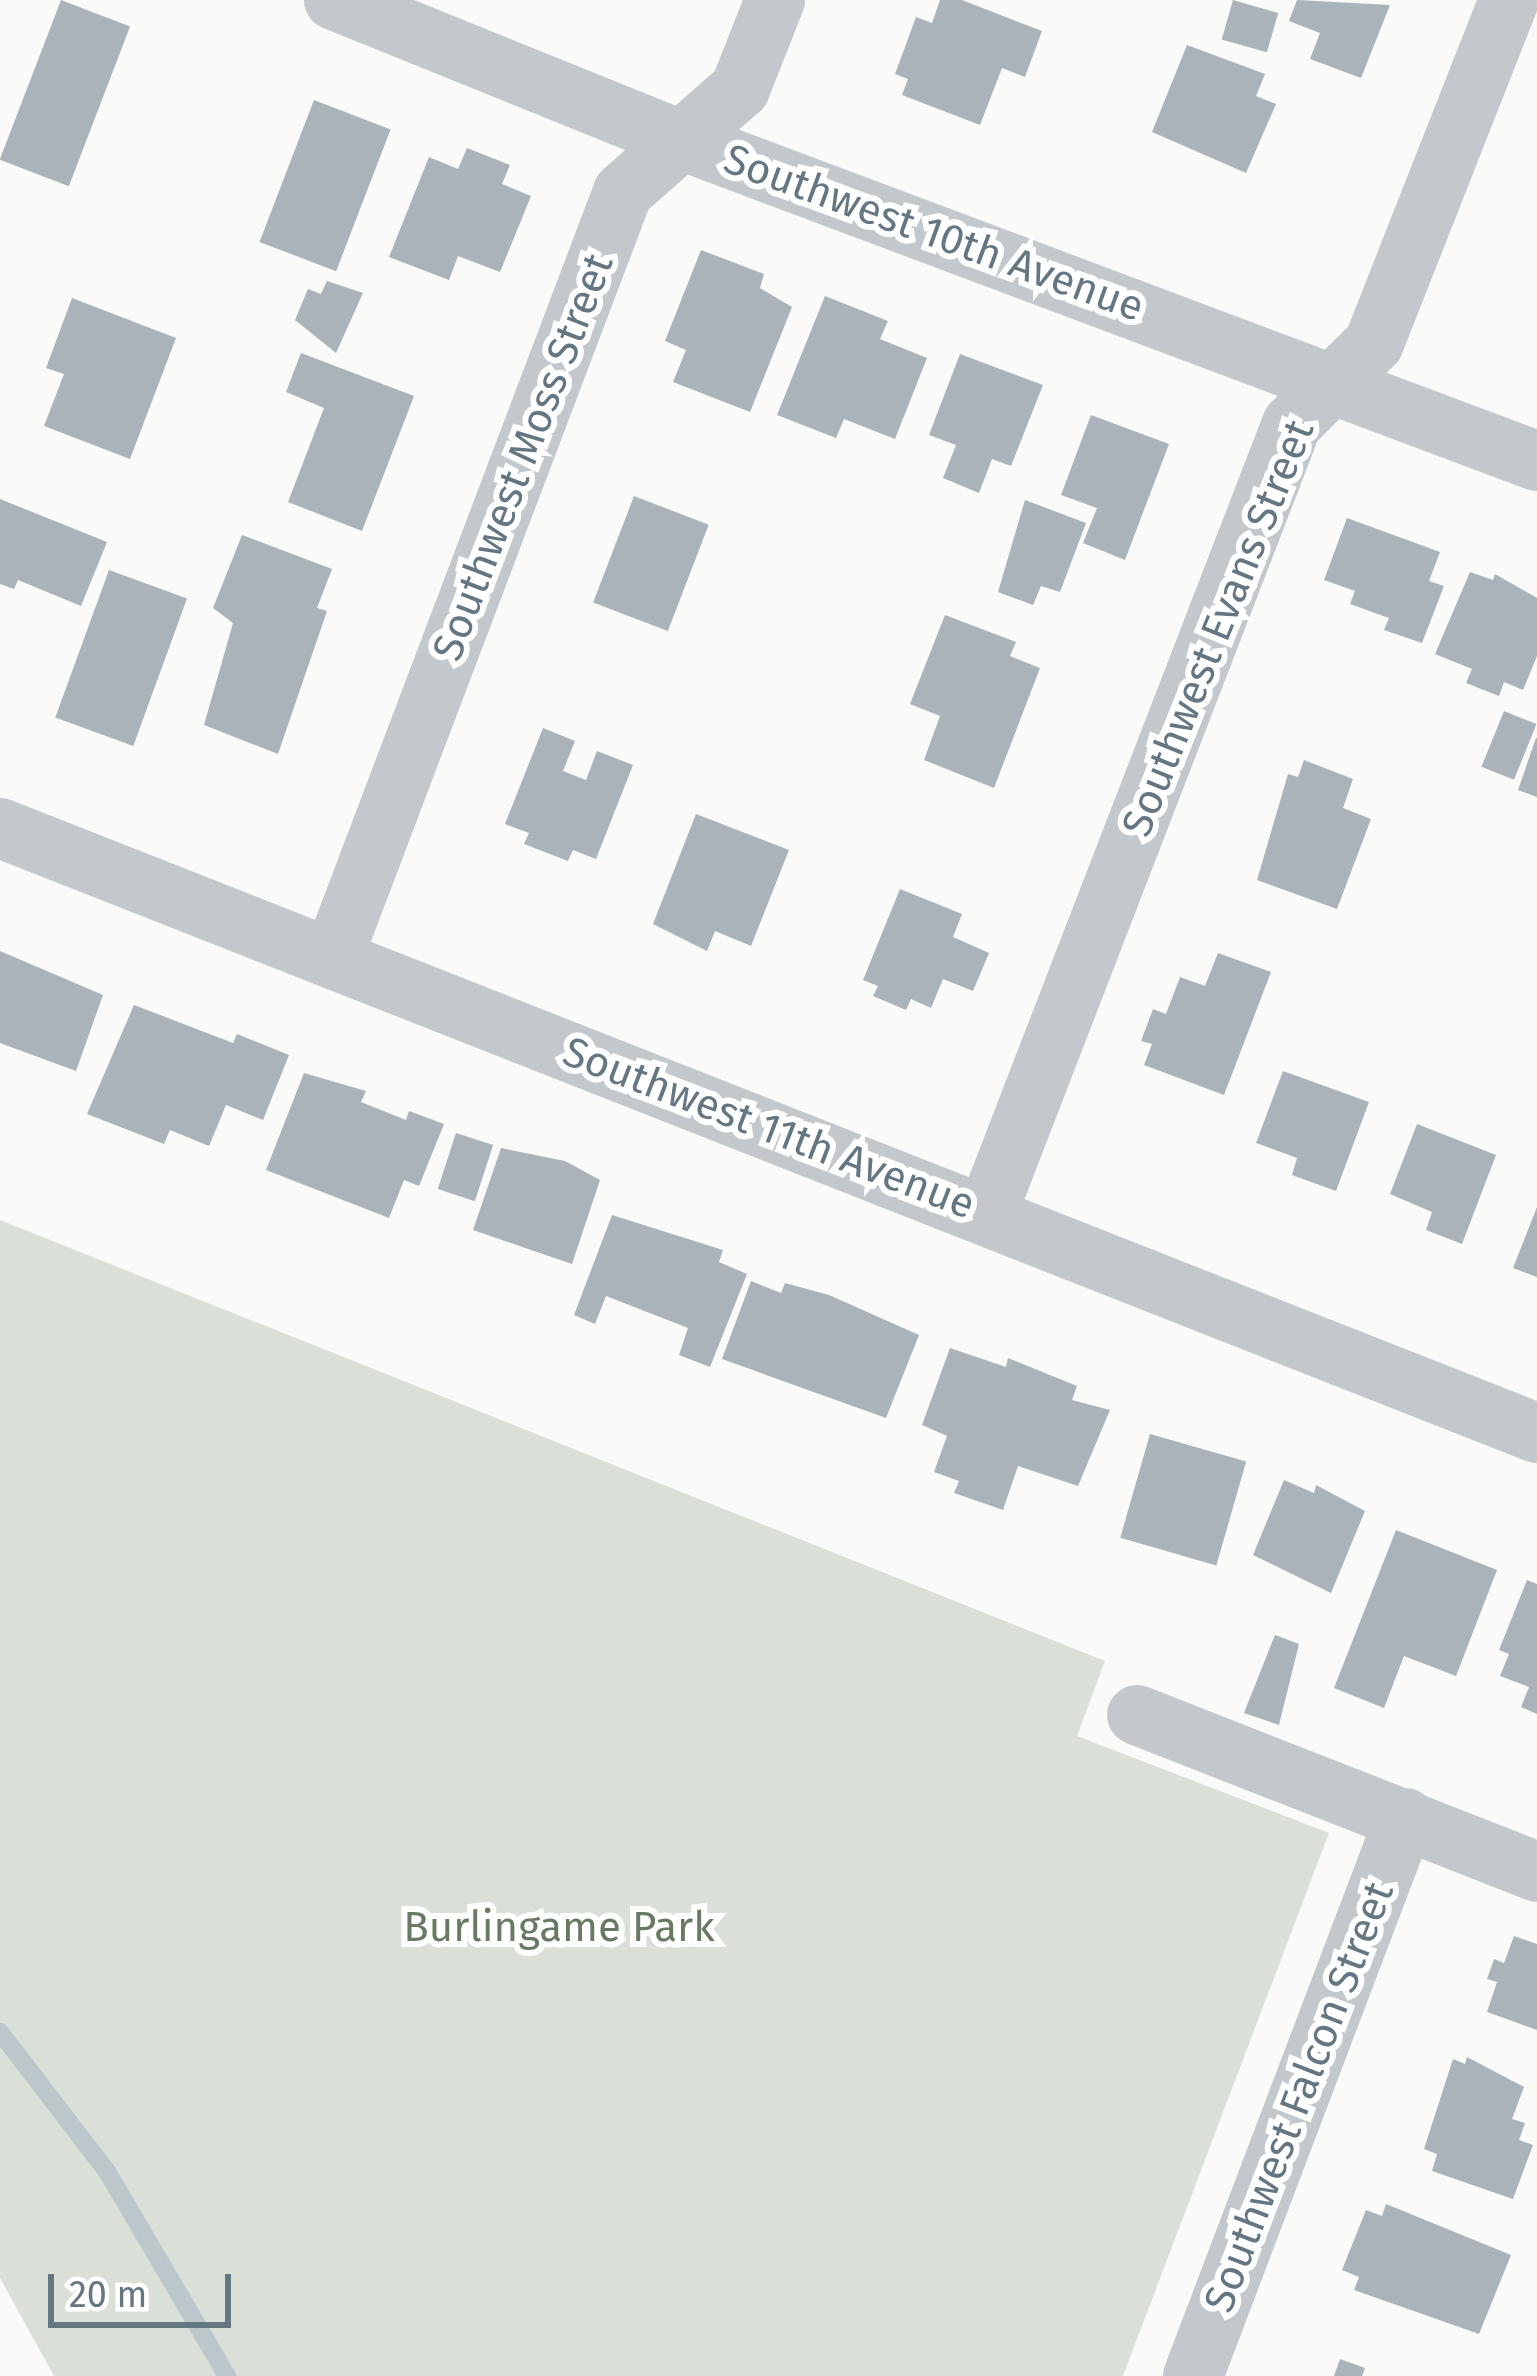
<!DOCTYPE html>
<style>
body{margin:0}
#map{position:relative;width:1537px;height:2376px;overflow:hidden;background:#fafaf8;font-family:"Fira Sans",sans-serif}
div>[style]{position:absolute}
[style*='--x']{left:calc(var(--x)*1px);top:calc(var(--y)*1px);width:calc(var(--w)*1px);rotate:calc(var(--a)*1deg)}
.green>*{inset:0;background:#dadfd7}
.stream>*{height:18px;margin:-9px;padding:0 9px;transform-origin:9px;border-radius:9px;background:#bbc7cb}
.building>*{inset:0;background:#aab3b9;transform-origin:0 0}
.street>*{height:60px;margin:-30px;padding:0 30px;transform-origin:30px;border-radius:30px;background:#c3c8cc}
span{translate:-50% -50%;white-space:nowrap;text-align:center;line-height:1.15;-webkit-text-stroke:12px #fff;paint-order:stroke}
.street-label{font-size:42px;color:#657683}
.park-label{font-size:42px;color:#687a64}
.scale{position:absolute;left:48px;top:2274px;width:183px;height:54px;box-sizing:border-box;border:6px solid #657683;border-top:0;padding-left:15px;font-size:36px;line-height:42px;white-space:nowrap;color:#657683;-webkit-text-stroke:9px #fff;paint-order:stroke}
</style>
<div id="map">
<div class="green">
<i style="clip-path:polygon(0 1220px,1105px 1661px,1077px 1736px,1329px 1833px,1123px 2376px,54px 2376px,0 2278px)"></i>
</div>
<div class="stream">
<i style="--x:0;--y:2032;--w:178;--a:52.5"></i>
<i style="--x:108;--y:2173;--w:235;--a:59.6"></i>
</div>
<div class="building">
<i style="left:61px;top:0;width:74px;height:171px;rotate:21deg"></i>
<i style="clip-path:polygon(940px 0,962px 0,1042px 31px,1025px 77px,1002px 68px,980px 125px,902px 95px,908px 79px,895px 74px,916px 17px,932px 23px)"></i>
<i style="left:1233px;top:0;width:47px;height:41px;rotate:16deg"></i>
<i style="clip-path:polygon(1297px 0,1390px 5px,1361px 78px,1310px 59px,1320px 33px,1289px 21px)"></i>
<i style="clip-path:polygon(1187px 45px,1265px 74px,1256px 96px,1276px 104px,1246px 173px,1152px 132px)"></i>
<i style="left:314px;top:100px;width:82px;height:152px;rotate:21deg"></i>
<i style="clip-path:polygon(467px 148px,510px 165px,502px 184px,531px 196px,500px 272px,458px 256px,449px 280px,389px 257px,429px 157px,458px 169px)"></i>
<i style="clip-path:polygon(701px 250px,764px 274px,760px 288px,792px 307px,750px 412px,673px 382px,686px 350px,665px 341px)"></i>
<i style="clip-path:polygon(327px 281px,363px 293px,336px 353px,295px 320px,308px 289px,321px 294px)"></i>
<i style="clip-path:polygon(825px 296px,888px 321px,880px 339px,927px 358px,895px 439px,844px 419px,836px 438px,777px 415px)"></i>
<i style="clip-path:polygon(72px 298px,176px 338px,130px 459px,44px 426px,64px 374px,46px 368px)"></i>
<i style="clip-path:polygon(301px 353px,414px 396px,362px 531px,288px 502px,324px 408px,286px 392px)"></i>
<i style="clip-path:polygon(960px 354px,1043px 385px,1011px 466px,992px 459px,979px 493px,943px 478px,956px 445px,929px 435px)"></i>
<i style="clip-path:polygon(1091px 415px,1169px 444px,1125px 560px,1083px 543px,1097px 508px,1061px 495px)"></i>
<i style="left:634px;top:496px;width:80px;height:114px;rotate:21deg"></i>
<i style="clip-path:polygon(0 499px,107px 542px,81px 606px,18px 580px,14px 589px,0 584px)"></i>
<i style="clip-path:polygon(1025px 500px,1086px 523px,1060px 592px,1041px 586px,1033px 605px,998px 592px)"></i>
<i style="clip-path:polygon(1347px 518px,1440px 552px,1429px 581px,1444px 586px,1422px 643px,1384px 630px,1389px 618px,1350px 604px,1355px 591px,1324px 580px)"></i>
<i style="clip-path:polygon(242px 535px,332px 569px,317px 608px,327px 611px,278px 754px,204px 725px,233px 623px,213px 608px)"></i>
<i style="left:109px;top:570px;width:83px;height:157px;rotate:20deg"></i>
<i style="clip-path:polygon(1470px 572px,1493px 580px,1495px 574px,1537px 598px,1537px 656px,1523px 690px,1504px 682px,1499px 696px,1466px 683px,1472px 669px,1435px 654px)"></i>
<i style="clip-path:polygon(945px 615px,1016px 642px,1010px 656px,1040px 668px,994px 788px,924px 760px,940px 716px,910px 704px)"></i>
<i style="left:1504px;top:711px;width:35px;height:60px;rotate:22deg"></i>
<i style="clip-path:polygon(543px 728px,575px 741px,563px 771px,586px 780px,597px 751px,633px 765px,596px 859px,573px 850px,568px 861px,524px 844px,529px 833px,505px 824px)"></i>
<i style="clip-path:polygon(1536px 738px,1537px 738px,1537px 797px,1518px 790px)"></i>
<i style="clip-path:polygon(1304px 760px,1353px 779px,1343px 808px,1371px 819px,1337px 909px,1257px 880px,1288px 774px,1298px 777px)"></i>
<i style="clip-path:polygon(696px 814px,789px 850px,751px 946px,715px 931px,707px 951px,653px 924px)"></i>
<i style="clip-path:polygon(900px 889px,962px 914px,953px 937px,989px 953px,973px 991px,943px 979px,931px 1008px,911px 999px,906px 1010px,873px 996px,878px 986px,863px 980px)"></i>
<i style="clip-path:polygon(0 951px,103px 995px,76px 1071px,0 1043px)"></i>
<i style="clip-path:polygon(1218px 953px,1271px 972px,1224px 1095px,1144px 1065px,1152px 1044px,1141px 1041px,1153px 1009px,1166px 1014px,1180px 977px,1205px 986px)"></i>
<i style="clip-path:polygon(134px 1005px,233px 1043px,237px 1034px,289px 1055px,263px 1120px,226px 1105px,209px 1146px,170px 1130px,164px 1144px,87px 1114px)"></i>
<i style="clip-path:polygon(1283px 1071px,1369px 1102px,1336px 1191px,1292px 1175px,1297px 1158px,1256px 1143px)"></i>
<i style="clip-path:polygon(304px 1073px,366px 1091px,361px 1102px,406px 1120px,409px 1111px,444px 1124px,419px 1186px,404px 1180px,389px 1218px,266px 1170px)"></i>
<i style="clip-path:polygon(1417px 1124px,1496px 1155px,1462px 1244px,1426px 1230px,1432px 1212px,1390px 1194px)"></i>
<i style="left:456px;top:1133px;width:39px;height:59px;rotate:18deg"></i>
<i style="clip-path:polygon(501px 1148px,565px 1161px,600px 1180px,572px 1264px,473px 1230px)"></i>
<i style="clip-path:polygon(1537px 1207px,1537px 1277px,1513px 1268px)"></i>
<i style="clip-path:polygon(612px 1215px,723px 1250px,719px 1262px,747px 1274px,710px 1367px,679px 1355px,688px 1328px,606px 1296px,595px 1324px,574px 1315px)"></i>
<i style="clip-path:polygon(751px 1281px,781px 1293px,785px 1283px,829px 1295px,919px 1335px,886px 1418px,722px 1359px)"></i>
<i style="clip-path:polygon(950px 1348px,1006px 1367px,1008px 1358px,1077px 1386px,1072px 1400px,1110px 1410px,1078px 1486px,1018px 1466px,1003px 1510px,954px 1493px,959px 1481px,934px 1472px,947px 1436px,922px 1425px)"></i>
<i style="left:1150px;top:1434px;width:100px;height:108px;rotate:16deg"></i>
<i style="clip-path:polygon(1284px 1480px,1314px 1493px,1316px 1485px,1365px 1511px,1331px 1593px,1253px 1555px)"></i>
<i style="clip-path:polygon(1396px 1530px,1497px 1570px,1456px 1676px,1404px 1656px,1384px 1708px,1334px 1688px)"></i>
<i style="clip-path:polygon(1527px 1580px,1537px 1584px,1537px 1714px,1521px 1707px,1529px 1687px,1500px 1676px,1509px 1654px,1499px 1650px)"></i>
<i style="clip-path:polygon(1275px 1635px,1299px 1644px,1279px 1725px,1244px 1713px)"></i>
<i style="clip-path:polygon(1514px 1936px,1537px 1944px,1537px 2030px,1487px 2012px,1497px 1982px,1487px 1979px,1494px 1959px,1504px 1963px)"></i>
<i style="clip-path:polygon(1467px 2057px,1524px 2087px,1512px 2119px,1525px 2123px,1519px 2140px,1533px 2145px,1513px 2199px,1432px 2171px,1437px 2154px,1424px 2149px,1453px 2059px,1465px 2064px)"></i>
<i style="clip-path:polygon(1386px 2204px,1511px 2255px,1479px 2334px,1354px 2290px,1359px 2277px,1342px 2270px,1366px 2210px,1382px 2216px)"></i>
<i style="clip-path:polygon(1340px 2359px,1365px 2368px,1362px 2376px,1334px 2376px)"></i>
</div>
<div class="street">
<i style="--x:334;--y:0;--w:374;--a:22"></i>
<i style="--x:681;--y:140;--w:914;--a:20.56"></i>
<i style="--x:0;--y:828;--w:1652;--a:21.49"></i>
<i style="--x:333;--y:957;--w:818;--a:-69.24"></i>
<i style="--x:623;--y:192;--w:156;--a:-41.4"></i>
<i style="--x:740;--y:89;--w:96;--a:-68.5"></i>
<i style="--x:987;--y:1213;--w:846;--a:-68.87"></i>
<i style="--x:1292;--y:424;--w:115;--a:-44.6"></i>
<i style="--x:1374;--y:343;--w:369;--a:-68.5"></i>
<i style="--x:1137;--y:1715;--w:430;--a:21.4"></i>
<i style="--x:1193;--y:2376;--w:597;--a:-69.2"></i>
</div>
<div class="street-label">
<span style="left:934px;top:233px;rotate:20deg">Southwest 10th Avenue</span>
<span style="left:523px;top:457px;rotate:-69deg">Southwest Moss Street</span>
<span style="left:1218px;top:628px;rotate:-68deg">Southwest Evans Street</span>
<span style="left:769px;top:1128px;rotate:21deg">Southwest 11th Avenue</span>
<span style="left:1299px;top:2097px;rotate:-69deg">Southwest Falcon Street</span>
</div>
<div class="park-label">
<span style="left:559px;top:1927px">Burlingame Park</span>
</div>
<div class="scale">20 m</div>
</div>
